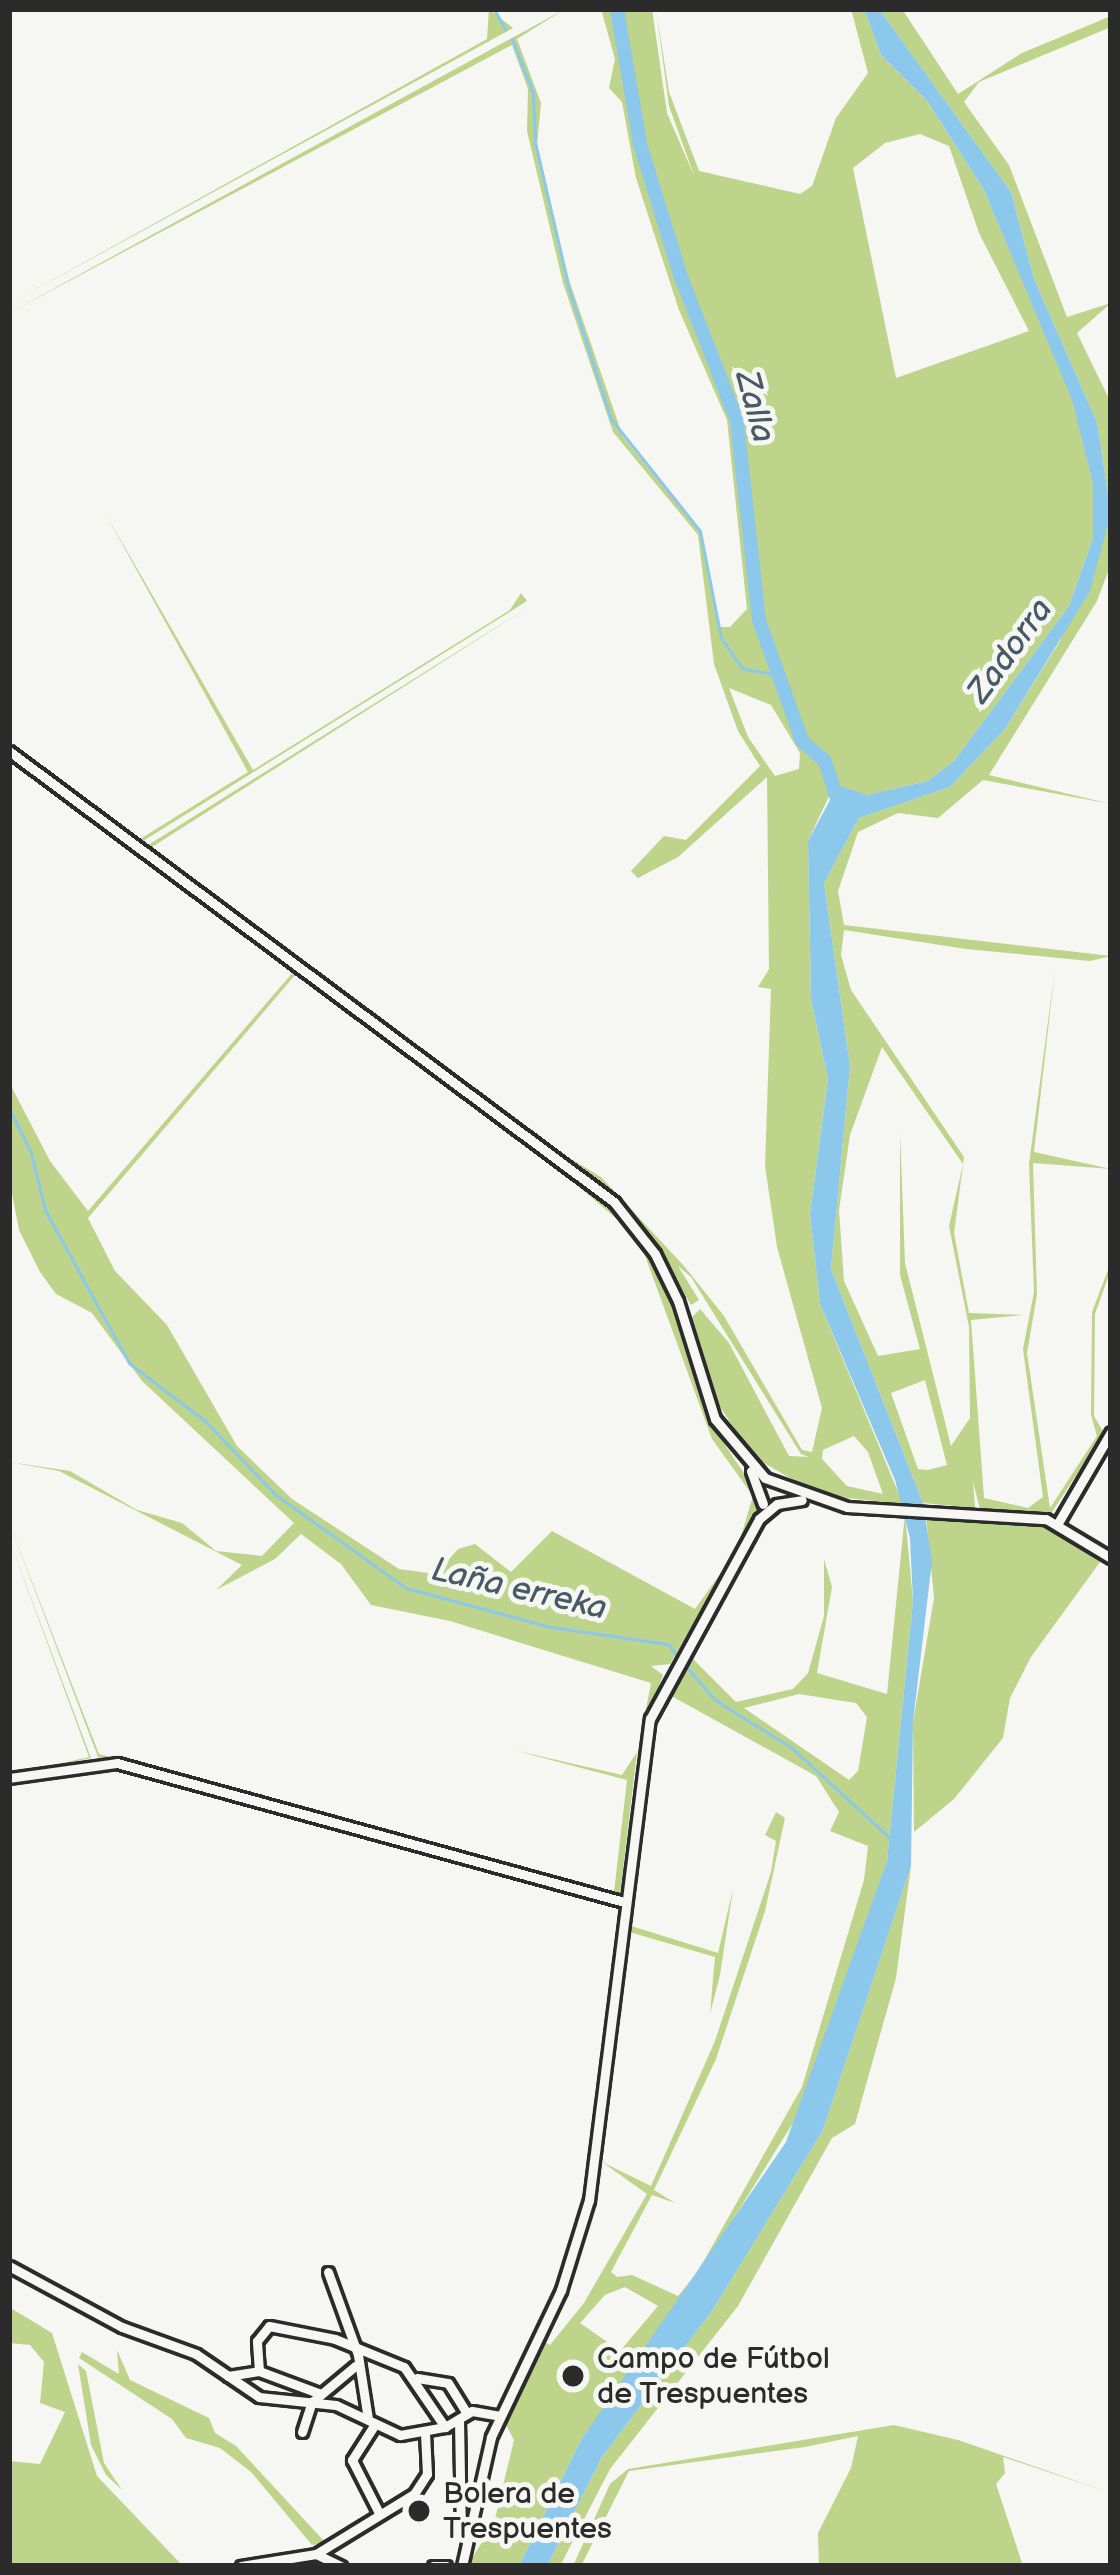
<!DOCTYPE html>
<meta charset="utf-8">
<style>
body{margin:0}
#map{position:relative;width:1120px;height:2575px;overflow:hidden;background:#f6f6f2;font-family:"Balsamiq Sans",sans-serif}
div>[style]{position:absolute}
[style*='--x']{left:calc(var(--x)*1px);top:calc(var(--y)*1px);width:calc(var(--w)*1px);rotate:calc(var(--a)*1deg)}
.green>*{inset:0;background:#bdd48a}
.water>*{inset:0;background:#8bc8eb}
.stream>*{height:3px;margin:-1.5px;padding:0 1.5px;transform-origin:1.5px;border-radius:1.5px;background:#8bc8eb}
.river>*{height:14px;margin:-7px;padding:0 7px;transform-origin:7px;border-radius:7px;background:#8bc8eb}
.roads{filter:drop-shadow(3px 0 #2b2b2b) drop-shadow(-3px 0 #2b2b2b) drop-shadow(0 3px #2b2b2b) drop-shadow(0 -3px #2b2b2b)}
.minor>*{height:9px;margin:-4.5px;padding:0 4.5px;transform-origin:4.5px;border-radius:4.5px;background:#f6f6f2}
.dots>*{width:33px;height:33px;translate:-50% -50%;box-sizing:border-box;border:6px solid #f6f6f2;border-radius:50%}
span{translate:-50% -50%;white-space:nowrap;text-align:center;line-height:1.15;-webkit-text-stroke:10px #f6f6f2;paint-order:stroke}
.poi-label{font-size:30px;color:#2b2b2b}
.left{translate:0 -50%;text-align:left}
.water-label{font-size:33px;color:#485a65;font-style:italic}
.frame{position:absolute;inset:0;border:12px solid #2b2b2b;pointer-events:none}
</style>
<div id="map">
<div class="green">
<i style="clip-path:polygon(489px 9px,513px 28px,9px 304px,487px 39px)"></i>
<i style="clip-path:polygon(evenodd,565px 9px,517px 39px,541px 103px,537px 145px,569px 280px,623px 437px,702px 534px,719px 627px,730px 627px,747px 609px,727px 420px,679px 310px,636px 178px,622px 102px,609px 88px,615px 59px,601px 9px,652px 9px,667px 113px,695px 178px,669px 106px,656px 9px,669px 92px,699px 171px,800px 194px,812px 186px,836px 118px,868px 73px,851px 9px,864px 9px,881px 55px,928px 102px,984px 190px,1073px 400px,1093px 484px,1093px 538px,1069px 606px,954px 761px,928px 781px,867px 795px,831px 792px,808px 841px,811px 999px,828px 1079px,810px 1214px,820px 1304px,903px 1504px,819px 1495px,752px 1456px,711px 1393px,690px 1319px,700px 1309px,729px 1343px,789px 1456px,809px 1457px,801px 1454px,691px 1277px,678px 1266px,699px 1300px,691px 1305px,648px 1233px,563px 1154px,601px 1177px,684px 1266px,724px 1316px,802px 1450px,812px 1452px,822px 1408px,777px 1247px,765px 1166px,771px 989px,758px 987px,769px 969px,767px 777px,678px 857px,638px 878px,631px 871px,664px 836px,686px 840px,760px 766px,738px 731px,714px 664px,698px 535px,613px 432px,563px 283px,527px 131px,528px 89px,512px 45px,9px 313px,565px 9px,920px 134px,949px 146px,979px 233px,1029px 331px,896px 378px,853px 168px,885px 143px,920px 134px,565px 9px,729px 688px,771px 705px,800px 753px,799px 769px,775px 776px,748px 737px,729px 688px,565px 9px,854px 1436px,868px 1452px,883px 1494px,847px 1486px,822px 1459px,823px 1450px,854px 1436px)"></i>
<i style="clip-path:polygon(evenodd,879px 9px,902px 9px,958px 94px,1022px 53px,1111px 16px,1111px 27px,979px 82px,964px 102px,1009px 165px,1067px 317px,1111px 303px,1077px 333px,1111px 403px,1111px 564px,1097px 601px,989px 775px,1111px 804px,983px 780px,938px 818px,898px 813px,858px 832px,838px 891px,844px 925px,1111px 956px,1090px 961px,966px 949px,844px 930px,841px 955px,851px 990px,964px 1157px,954px 1233px,969px 1313px,1023px 1315px,971px 1320px,984px 1498px,1028px 1508px,1043px 1497px,1023px 1349px,1034px 1292px,1029px 1164px,1055px 969px,1034px 1152px,1111px 1169px,1033px 1163px,1037px 1295px,1027px 1353px,1050px 1508px,1097px 1436px,1091px 1415px,1092px 1312px,1111px 1262px,1111px 1269px,1095px 1314px,1094px 1416px,1104px 1433px,1050px 1515px,980px 1509px,973px 1482px,975px 1508px,923px 1503px,831px 1269px,850px 1066px,824px 883px,859px 818px,950px 787px,1005px 729px,1060px 641px,1111px 513px,1097px 422px,1034px 279px,1011px 192px,879px 9px,882px 1047px,963px 1164px,949px 1226px,969px 1327px,970px 1418px,951px 1446px,905px 1263px,900px 1132px,900px 1275px,920px 1349px,878px 1356px,844px 1281px,839px 1210px,850px 1135px,882px 1047px,879px 9px,925px 1380px,947px 1465px,928px 1470px,918px 1469px,891px 1393px,925px 1380px)"></i>
<i style="clip-path:polygon(104px 511px,253px 770px,510px 610px,521px 593px,527px 601px,140px 843px,9px 746px,140px 839px,248px 772px)"></i>
<i style="clip-path:polygon(532px 605px,152px 847px,556px 1148px,145px 847px)"></i>
<i style="clip-path:polygon(9px 755px,578px 1179px,631px 1231px,519px 1136px,296px 974px,88px 1218px,115px 1271px,167px 1325px,237px 1446px,292px 1499px,399px 1569px,436px 1574px,458px 1549px,475px 1544px,511px 1572px,552px 1531px,695px 1609px,733px 1556px,670px 1664px,651px 1666px,663px 1675px,639px 1745px,651px 1683px,450px 1621px,371px 1605px,341px 1564px,301px 1534px,275px 1559px,216px 1590px,242px 1565px,59px 1471px,9px 1462px,70px 1471px,137px 1510px,182px 1523px,216px 1551px,262px 1556px,294px 1523px,142px 1381px,92px 1313px,56px 1294px,40px 1272px,19px 1230px,9px 1178px,9px 1082px,50px 1161px,88px 1211px,294px 971px)"></i>
<i style="clip-path:polygon(640px 1242px,673px 1302px,708px 1420px,754px 1488px,758px 1509px,738px 1546px,753px 1496px,712px 1439px)"></i>
<i style="clip-path:polygon(evenodd,905px 1514px,913px 1601px,887px 1861px,804px 2105px,687px 2294px,581px 2440px,519px 2566px,467px 2566px,494px 2523px,514px 2440px,503px 2419px,541px 2340px,550px 2345px,584px 2303px,647px 2194px,602px 2162px,651px 2186px,715px 2041px,771px 1872px,776px 1841px,765px 1835px,776px 1812px,785px 1818px,765px 1911px,716px 2059px,654px 2190px,675px 2203px,652px 2195px,611px 2272px,617px 2277px,632px 2275px,678px 2296px,697px 2273px,802px 2087px,864px 1880px,868px 1846px,830px 1831px,839px 1812px,816px 1776px,666px 1693px,688px 1654px,736px 1702px,793px 1689px,808px 1673px,824px 1616px,824px 1559px,832px 1587px,817px 1673px,887px 1694px,905px 1514px,799px 1694px,856px 1703px,867px 1717px,858px 1771px,849px 1780px,744px 1708px,799px 1694px,905px 1514px,625px 2287px,658px 2306px,620px 2351px,580px 2323px,605px 2295px,625px 2287px)"></i>
<i style="clip-path:polygon(926px 1515px,1042px 1523px,1103px 1558px,1031px 1657px,1010px 1698px,1003px 1738px,954px 1799px,914px 1832px,913px 1722px,934px 1598px)"></i>
<i style="clip-path:polygon(9px 1522px,99px 1754px,614px 1892px,627px 1780px,513px 1750px,622px 1775px,637px 1752px,620px 1894px,98px 1757px)"></i>
<i style="clip-path:polygon(9px 1539px,91px 1758px,9px 1775px,89px 1757px)"></i>
<i style="clip-path:polygon(911px 1866px,896px 1978px,855px 2124px,832px 2138px,738px 2306px,610px 2469px,560px 2566px,547px 2566px,602px 2457px,712px 2311px,823px 2130px)"></i>
<i style="clip-path:polygon(733px 1889px,720px 1975px,710px 2014px,715px 1957px,626px 1931px,628px 1925px,718px 1953px)"></i>
<i style="clip-path:polygon(9px 2307px,52px 2333px,97px 2476px,180px 2563px,9px 2566px,9px 2461px,40px 2464px,65px 2412px,40px 2403px,44px 2362px,30px 2345px,9px 2343px)"></i>
<i style="clip-path:polygon(117px 2350px,130px 2380px,209px 2418px,215px 2433px,236px 2446px,325px 2542px,312px 2545px,251px 2472px,220px 2448px,186px 2438px,172px 2419px,79px 2358px,82px 2352px,119px 2374px)"></i>
<i style="clip-path:polygon(78px 2364px,86px 2371px,104px 2463px,122px 2490px,106px 2475px,91px 2445px)"></i>
<i style="clip-path:polygon(894px 2425px,958px 2440px,1111px 2493px,1003px 2457px,1005px 2473px,996px 2484px,1023px 2566px,819px 2566px,818px 2533px,851px 2468px,858px 2436px,805px 2447px,629px 2471px,581px 2566px,573px 2566px,610px 2484px,628px 2469px)"></i>
</div>
<div class="water">
<i style="clip-path:polygon(864px 9px,879px 9px,1011px 192px,1034px 279px,1097px 422px,1111px 513px,1090px 591px,1005px 729px,950px 787px,859px 818px,824px 883px,850px 1066px,831px 1269px,923px 1503px,932px 1561px,913px 1722px,911px 1866px,823px 2130px,712px 2311px,602px 2457px,547px 2566px,519px 2566px,581px 2440px,786px 2142px,887px 1861px,913px 1601px,910px 1538px,895px 1480px,820px 1304px,810px 1214px,828px 1079px,811px 999px,808px 841px,838px 785px,867px 795px,928px 781px,954px 761px,1069px 606px,1093px 538px,1093px 484px,1072px 400px,984px 190px,928px 102px,881px 55px)"></i>
</div>
<div class="stream">
<i style="--x:494;--y:9;--w:23;--a:61"></i>
<i style="--x:512;--y:39;--w:58;--a:68.7"></i>
<i style="--x:533;--y:93;--w:49;--a:87.7"></i>
<i style="--x:535;--y:142;--w:151;--a:77"></i>
<i style="--x:569;--y:289;--w:137;--a:72.1"></i>
<i style="--x:611;--y:419;--w:143;--a:51.5"></i>
<i style="--x:700;--y:531;--w:109;--a:78.9"></i>
<i style="--x:721;--y:638;--w:38;--a:55"></i>
<i style="--x:743;--y:669;--w:31;--a:9"></i>
<i style="--x:9;--y:1108;--w:50;--a:63.9"></i>
<i style="--x:31;--y:1153;--w:59;--a:76.2"></i>
<i style="--x:45;--y:1210;--w:175;--a:61.2"></i>
<i style="--x:129;--y:1363;--w:96;--a:37.3"></i>
<i style="--x:205;--y:1421;--w:103;--a:46.2"></i>
<i style="--x:276;--y:1495;--w:160;--a:35.6"></i>
<i style="--x:406;--y:1588;--w:150;--a:15.1"></i>
<i style="--x:551;--y:1627;--w:118;--a:8.3"></i>
<i style="--x:668;--y:1644;--w:16;--a:52"></i>
<i style="--x:684;--y:1664;--w:48;--a:49.3"></i>
<i style="--x:715;--y:1700;--w:91;--a:31.9"></i>
<i style="--x:792;--y:1748;--w:133;--a:42.6"></i>
</div>
<div class="river">
<i style="--x:617;--y:9;--w:137;--a:80.3"></i>
<i style="--x:640;--y:144;--w:139;--a:72.9"></i>
<i style="--x:681;--y:277;--w:155;--a:68.7"></i>
<i style="--x:737;--y:421;--w:200;--a:83.7"></i>
<i style="--x:759;--y:620;--w:128;--a:70.4"></i>
<i style="--x:802;--y:741;--w:30;--a:41"></i>
<i style="--x:825;--y:761;--w:43;--a:72.4"></i>
</div>
<div class="roads">
<div class="minor">
<i style="--x:9;--y:751;--w:755;--a:36.7"></i>
<i style="--x:614;--y:1202;--w:66;--a:51.7"></i>
<i style="--x:655;--y:1254;--w:52;--a:63.9"></i>
<i style="--x:678;--y:1301;--w:124;--a:72.6"></i>
<i style="--x:715;--y:1419;--w:77;--a:49.7"></i>
<i style="--x:765;--y:1478;--w:87;--a:19.5"></i>
<i style="--x:847;--y:1507;--w:199;--a:3.5"></i>
<i style="--x:1046;--y:1519;--w:76;--a:31"></i>
<i style="--x:751;--y:1471;--w:35;--a:70"></i>
<i style="--x:1058;--y:1523;--w:105;--a:-59.8"></i>
<i style="--x:9;--y:1778;--w:109;--a:-7.9"></i>
<i style="--x:117;--y:1763;--w:526;--a:15.33"></i>
<i style="--x:9;--y:2266;--w:128;--a:28.4"></i>
<i style="--x:122;--y:2327;--w:79;--a:20"></i>
<i style="--x:196;--y:2354;--w:76;--a:34.3"></i>
<i style="--x:259;--y:2397;--w:77;--a:5.9"></i>
<i style="--x:336;--y:2405;--w:71;--a:25.1"></i>
<i style="--x:400;--y:2435;--w:46;--a:-10.1"></i>
<i style="--x:445;--y:2427;--w:31;--a:-31"></i>
<i style="--x:472;--y:2411;--w:27;--a:10"></i>
<i style="--x:328;--y:2272;--w:88;--a:70.1"></i>
<i style="--x:358;--y:2355;--w:65;--a:81.1"></i>
<i style="--x:259;--y:2371;--w:30;--a:-94"></i>
<i style="--x:257;--y:2341;--w:19;--a:-51"></i>
<i style="--x:269;--y:2326;--w:67;--a:11.1"></i>
<i style="--x:335;--y:2339;--w:74;--a:22.1"></i>
<i style="--x:404;--y:2367;--w:73;--a:55.7"></i>
<i style="--x:228;--y:2376;--w:31;--a:-9"></i>
<i style="--x:259;--y:2371;--w:66;--a:20.4"></i>
<i style="--x:417;--y:2378;--w:31;--a:9"></i>
<i style="--x:448;--y:2383;--w:36;--a:58"></i>
<i style="--x:459;--y:2420;--w:111;--a:89"></i>
<i style="--x:375;--y:2424;--w:43;--a:122.6"></i>
<i style="--x:352;--y:2460;--w:57;--a:63"></i>
<i style="--x:302;--y:2432;--w:32;--a:-72"></i>
<i style="--x:312;--y:2402;--w:56;--a:-39.9"></i>
<i style="--x:316;--y:2554;--w:28;--a:26"></i>
<i style="--x:241;--y:2566;--w:76;--a:-9.1"></i>
<i style="--x:316;--y:2554;--w:115;--a:-31.5"></i>
<i style="--x:414;--y:2494;--w:24;--a:-57"></i>
<i style="--x:427;--y:2474;--w:41;--a:-92.8"></i>
<i style="--x:433;--y:2566;--w:13;--a:0"></i>
<i style="--x:462;--y:2566;--w:132;--a:-77.3"></i>
<i style="--x:491;--y:2437;--w:163;--a:-64.5"></i>
<i style="--x:561;--y:2290;--w:94;--a:-72.7"></i>
<i style="--x:589;--y:2200;--w:485;--a:-82.8"></i>
<i style="--x:650;--y:1719;--w:228;--a:-61.4"></i>
<i style="--x:759;--y:1519;--w:23;--a:-40"></i>
<i style="--x:777;--y:1504;--w:25;--a:-9"></i>
</div>
</div>
<div class="dots">
<i style="left:573px;top:2376px;background:#2b2b2b"></i>
<i style="left:419px;top:2511px;background:#2b2b2b"></i>
</div>
<div class="poi-label">
<span class="left" style="left:597px;top:2376px">Campo de Fútbol<br>de Trespuentes</span>
<span class="left" style="left:443px;top:2511px">Bolera de<br>Trespuentes</span>
</div>
<div class="water-label">
<span style="left:754px;top:407px;rotate:75deg">Zalla</span>
<span style="left:1011px;top:651px;rotate:-54deg">Zadorra</span>
<span style="left:519px;top:1590px;rotate:13deg">Laña erreka</span>
</div>
<div class="frame"></div>
</div>
